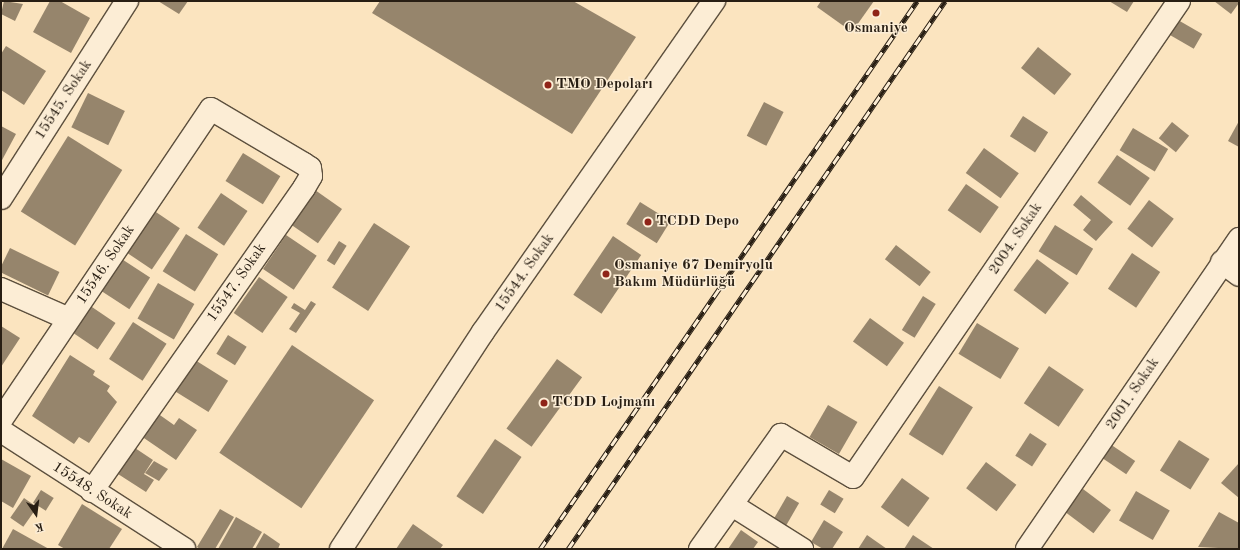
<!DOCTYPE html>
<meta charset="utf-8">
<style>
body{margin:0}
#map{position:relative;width:1240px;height:550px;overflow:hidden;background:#fbe4bf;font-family:"Old Standard TT",serif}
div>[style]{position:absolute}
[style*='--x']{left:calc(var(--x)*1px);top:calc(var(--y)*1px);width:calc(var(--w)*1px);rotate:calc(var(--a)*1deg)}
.building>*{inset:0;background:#96856c;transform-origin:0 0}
.roads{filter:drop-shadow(1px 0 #5d503e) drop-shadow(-1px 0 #5d503e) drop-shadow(0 1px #5d503e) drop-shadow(0 -1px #5d503e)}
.street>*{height:22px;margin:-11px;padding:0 11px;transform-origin:11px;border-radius:11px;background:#fcedd5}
.rail>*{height:4.5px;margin-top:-2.25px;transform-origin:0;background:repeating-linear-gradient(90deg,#fcedd5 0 9px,#281e13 0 18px);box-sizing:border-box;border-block:1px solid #281e13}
.dots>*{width:11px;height:11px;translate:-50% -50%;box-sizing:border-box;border:2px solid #fcedd5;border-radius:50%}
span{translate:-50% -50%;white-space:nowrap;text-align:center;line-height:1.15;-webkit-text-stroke:3px #fcedd5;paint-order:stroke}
.poi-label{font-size:15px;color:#281e13;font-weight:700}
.left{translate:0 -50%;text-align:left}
.street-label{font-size:15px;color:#281e13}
.frame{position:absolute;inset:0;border:2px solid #281e13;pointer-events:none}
.north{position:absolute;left:16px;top:494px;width:40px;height:40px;-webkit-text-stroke:3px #fcedd5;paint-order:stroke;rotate:166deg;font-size:11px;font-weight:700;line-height:16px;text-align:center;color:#281e13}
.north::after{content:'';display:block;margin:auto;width:14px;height:18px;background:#281e13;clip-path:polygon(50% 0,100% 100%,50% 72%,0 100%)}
</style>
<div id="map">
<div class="building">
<i style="clip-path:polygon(4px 1px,23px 4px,15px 21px,1px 14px)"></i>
<i style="clip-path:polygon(50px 1px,60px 1px,90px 18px,71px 53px,33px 32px)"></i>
<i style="clip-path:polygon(158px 1px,188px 1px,179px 14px)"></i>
<i style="clip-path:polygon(380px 1px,573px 1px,636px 37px,572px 134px,372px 13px)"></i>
<i style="clip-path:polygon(821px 1px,874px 1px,852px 32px,817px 7px)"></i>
<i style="clip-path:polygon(1109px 1px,1134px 1px,1127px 12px)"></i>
<i style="clip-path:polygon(1214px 1px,1239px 1px,1239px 3px,1231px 14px)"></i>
<i style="left:1178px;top:20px;width:28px;height:17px;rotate:30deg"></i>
<i style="clip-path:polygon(6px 46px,46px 71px,24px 105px,1px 90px,1px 54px)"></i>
<i style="left:1038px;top:47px;width:43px;height:27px;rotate:39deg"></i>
<i style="left:88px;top:93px;width:41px;height:38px;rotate:26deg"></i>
<i style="left:764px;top:102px;width:22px;height:38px;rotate:27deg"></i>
<i style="left:1023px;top:116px;width:30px;height:24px;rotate:33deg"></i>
<i style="clip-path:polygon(1239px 121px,1239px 147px,1228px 141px)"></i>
<i style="left:1172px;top:122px;width:22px;height:21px;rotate:39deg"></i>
<i style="clip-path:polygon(1px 126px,16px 134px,1px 162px)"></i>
<i style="left:1133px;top:128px;width:41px;height:26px;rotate:31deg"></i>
<i style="left:68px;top:136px;width:64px;height:89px;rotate:32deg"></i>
<i style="left:984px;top:148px;width:43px;height:31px;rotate:36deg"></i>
<i style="left:243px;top:153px;width:44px;height:33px;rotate:32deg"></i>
<i style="left:1117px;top:155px;width:40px;height:34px;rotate:35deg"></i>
<i style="left:966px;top:184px;width:40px;height:32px;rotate:35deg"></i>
<i style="left:315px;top:190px;width:33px;height:42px;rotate:35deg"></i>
<i style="left:221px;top:193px;width:32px;height:42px;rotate:34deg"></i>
<i style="clip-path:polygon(1081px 195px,1113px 222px,1096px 241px,1083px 230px,1091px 220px,1073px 205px)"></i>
<i style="left:1149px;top:200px;width:31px;height:36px;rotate:37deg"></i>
<i style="left:640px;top:202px;width:36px;height:26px;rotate:32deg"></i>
<i style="left:150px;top:208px;width:36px;height:50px;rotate:34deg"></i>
<i style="left:374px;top:223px;width:43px;height:77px;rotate:33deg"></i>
<i style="left:1055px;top:225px;width:45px;height:31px;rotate:32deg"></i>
<i style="left:186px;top:234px;width:38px;height:44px;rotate:32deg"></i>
<i style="left:286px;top:235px;width:37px;height:41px;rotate:34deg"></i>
<i style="left:613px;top:236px;width:34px;height:71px;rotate:34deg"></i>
<i style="left:339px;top:241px;width:9px;height:23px;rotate:32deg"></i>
<i style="left:896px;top:245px;width:44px;height:18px;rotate:38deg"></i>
<i style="left:10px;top:248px;width:55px;height:26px;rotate:26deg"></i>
<i style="left:1132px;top:253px;width:34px;height:43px;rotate:34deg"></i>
<i style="left:114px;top:254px;width:43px;height:38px;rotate:33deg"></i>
<i style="left:1037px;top:259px;width:40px;height:39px;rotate:37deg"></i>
<i style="left:259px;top:277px;width:35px;height:44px;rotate:35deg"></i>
<i style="left:158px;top:283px;width:42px;height:41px;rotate:30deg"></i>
<i style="left:923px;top:296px;width:15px;height:40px;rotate:32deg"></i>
<i style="clip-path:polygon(311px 301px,316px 304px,296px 333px,289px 329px,300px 313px,291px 308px,294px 303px,305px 310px)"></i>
<i style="left:89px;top:305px;width:32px;height:32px;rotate:34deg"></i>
<i style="left:870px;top:318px;width:42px;height:29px;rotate:36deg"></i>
<i style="left:133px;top:322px;width:40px;height:44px;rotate:33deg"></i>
<i style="left:977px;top:323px;width:49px;height:36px;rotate:31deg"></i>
<i style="clip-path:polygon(1px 326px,20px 338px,1px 367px)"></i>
<i style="left:228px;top:335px;width:22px;height:22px;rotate:32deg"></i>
<i style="left:292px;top:345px;width:99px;height:130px;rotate:34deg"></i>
<i style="clip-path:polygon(70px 355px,95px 371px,93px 375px,110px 386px,107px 391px,117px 402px,89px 443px,79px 437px,74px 444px,32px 416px)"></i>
<i style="left:557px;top:359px;width:31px;height:86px;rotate:36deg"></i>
<i style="left:195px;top:360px;width:39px;height:37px;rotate:32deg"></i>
<i style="left:1049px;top:366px;width:42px;height:45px;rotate:34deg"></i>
<i style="left:939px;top:386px;width:40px;height:57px;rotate:32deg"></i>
<i style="left:828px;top:405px;width:34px;height:37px;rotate:30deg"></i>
<i style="clip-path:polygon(157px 413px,174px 425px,179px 418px,197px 430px,176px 460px,141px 436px)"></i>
<i style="left:1030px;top:433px;width:20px;height:27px;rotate:33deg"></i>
<i style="left:495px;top:439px;width:32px;height:69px;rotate:34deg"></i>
<i style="left:1179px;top:440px;width:36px;height:36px;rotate:32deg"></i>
<i style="left:1107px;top:442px;width:34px;height:16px;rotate:34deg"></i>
<i style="clip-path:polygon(135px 448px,153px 460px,144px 474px,154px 480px,146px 492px,118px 474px)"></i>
<i style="clip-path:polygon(1px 459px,31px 476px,13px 508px,1px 501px)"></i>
<i style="clip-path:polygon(154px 461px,168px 469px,159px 481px,145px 473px)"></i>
<i style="left:986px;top:462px;width:38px;height:33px;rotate:37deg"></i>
<i style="clip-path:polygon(1239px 463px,1239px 498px,1221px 483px)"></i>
<i style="left:902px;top:478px;width:34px;height:36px;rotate:36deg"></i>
<i style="left:1083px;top:489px;width:35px;height:29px;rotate:37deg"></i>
<i style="left:41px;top:490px;width:15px;height:15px;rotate:32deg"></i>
<i style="left:829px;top:490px;width:17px;height:17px;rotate:31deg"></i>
<i style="left:1136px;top:491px;width:39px;height:34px;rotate:30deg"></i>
<i style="left:787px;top:496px;width:14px;height:26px;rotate:30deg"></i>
<i style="left:24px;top:498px;width:16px;height:24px;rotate:35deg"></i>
<i style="clip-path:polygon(82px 504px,122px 529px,109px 549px,65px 549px,58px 545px)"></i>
<i style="clip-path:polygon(220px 509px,234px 517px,215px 549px,200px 549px,197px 547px)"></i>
<i style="clip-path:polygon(1219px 512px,1239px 523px,1239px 549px,1198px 547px)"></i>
<i style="clip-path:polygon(236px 517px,262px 532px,252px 549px,218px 549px)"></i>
<i style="clip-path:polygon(824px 520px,843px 532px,832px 549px,823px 549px,811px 542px)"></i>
<i style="clip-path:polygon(413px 524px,443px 545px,440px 549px,396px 549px)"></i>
<i style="clip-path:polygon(13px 529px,49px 549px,2px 549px)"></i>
<i style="clip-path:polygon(741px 530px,758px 542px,753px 549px,728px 549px)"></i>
<i style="clip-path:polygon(264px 533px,280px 544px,278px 549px,255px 549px)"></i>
<i style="clip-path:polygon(867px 535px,887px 549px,858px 549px)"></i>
<i style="clip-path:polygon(913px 535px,934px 549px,904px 549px)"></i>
</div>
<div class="roads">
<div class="street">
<i style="--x:1;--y:198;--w:234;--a:-57.4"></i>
<i style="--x:1222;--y:262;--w:21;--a:37"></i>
<i style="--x:1;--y:289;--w:74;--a:23.8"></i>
<i style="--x:1;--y:420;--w:375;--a:-56"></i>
<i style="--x:211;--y:109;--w:108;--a:30.6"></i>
<i style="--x:304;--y:164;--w:7;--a:34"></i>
<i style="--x:310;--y:168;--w:8;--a:83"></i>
<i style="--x:311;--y:176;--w:14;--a:120"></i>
<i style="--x:304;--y:188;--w:370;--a:125"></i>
<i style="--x:1;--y:431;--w:218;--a:32.8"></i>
<i style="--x:732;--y:505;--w:83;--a:32.2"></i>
<i style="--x:341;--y:549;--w:259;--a:-56.8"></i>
<i style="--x:483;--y:332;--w:404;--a:-55.1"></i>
<i style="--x:700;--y:549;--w:140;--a:-54.6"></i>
<i style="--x:781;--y:435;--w:83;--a:30.3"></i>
<i style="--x:853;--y:477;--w:577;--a:-55.59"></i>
<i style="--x:1027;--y:549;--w:376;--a:-55.6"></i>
</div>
</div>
<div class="rail">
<i style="--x:540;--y:549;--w:665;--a:-55.47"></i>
<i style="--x:568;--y:549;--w:665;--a:-55.47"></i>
</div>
<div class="dots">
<i style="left:876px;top:13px;background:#8f2418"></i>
<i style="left:548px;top:85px;background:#8f2418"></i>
<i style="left:648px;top:222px;background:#8f2418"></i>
<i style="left:606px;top:274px;background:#8f2418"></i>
<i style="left:544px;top:403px;background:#8f2418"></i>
</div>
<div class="poi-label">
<span style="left:876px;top:29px">Osmaniye</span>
<span class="left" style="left:556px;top:85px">TMO Depoları</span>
<span class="left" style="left:656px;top:222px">TCDD Depo</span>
<span class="left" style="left:614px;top:274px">Osmaniye 67 Demiryolu<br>Bakım Müdürlüğü</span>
<span class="left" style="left:552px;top:403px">TCDD Lojmanı</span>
</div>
<div class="street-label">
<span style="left:64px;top:100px;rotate:-57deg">15545. Sokak</span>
<span style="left:1016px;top:239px;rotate:-56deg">2004. Sokak</span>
<span style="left:106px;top:265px;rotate:-56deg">15546. Sokak</span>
<span style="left:525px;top:273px;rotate:-55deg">15544. Sokak</span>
<span style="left:237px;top:283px;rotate:-55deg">15547. Sokak</span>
<span style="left:1133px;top:394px;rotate:-56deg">2001. Sokak</span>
<span style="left:92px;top:491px;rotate:33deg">15548. Sokak</span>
</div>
<div class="frame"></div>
<div class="north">K</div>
</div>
